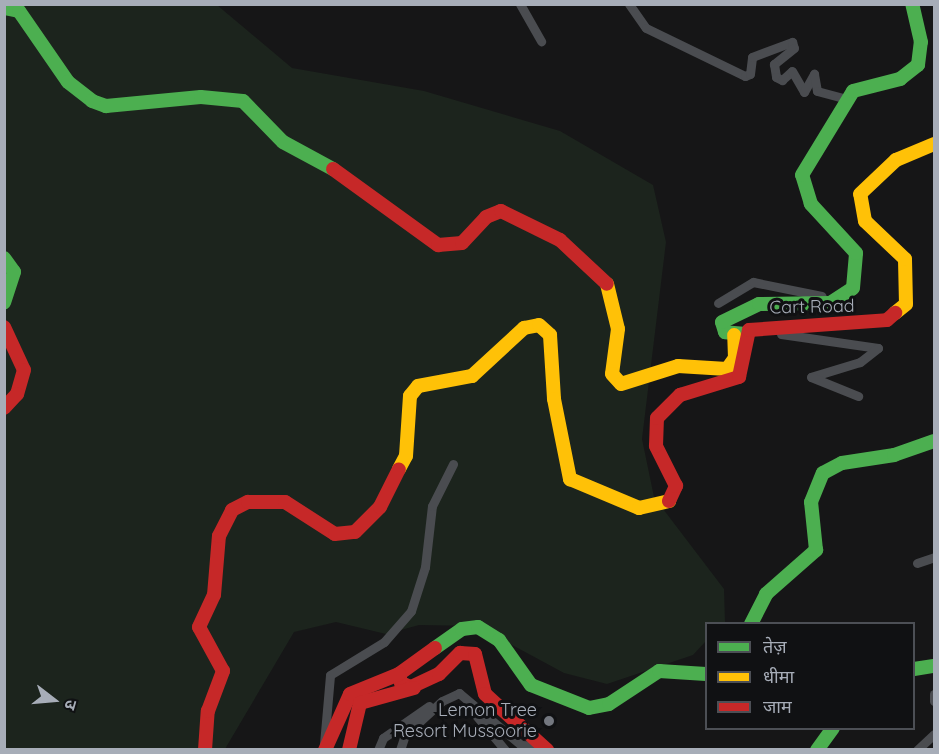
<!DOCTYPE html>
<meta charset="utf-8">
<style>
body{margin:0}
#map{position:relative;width:939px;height:754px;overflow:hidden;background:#161617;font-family:Quicksand,"Noto Sans Devanagari",sans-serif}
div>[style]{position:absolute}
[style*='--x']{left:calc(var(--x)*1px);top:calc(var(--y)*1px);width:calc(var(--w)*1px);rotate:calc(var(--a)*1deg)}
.green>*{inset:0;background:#1c241d}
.street>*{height:9px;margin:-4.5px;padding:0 4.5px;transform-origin:4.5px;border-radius:4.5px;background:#4a4c50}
.fast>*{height:14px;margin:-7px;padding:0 7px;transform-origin:7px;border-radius:7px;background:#4caf50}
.slow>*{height:14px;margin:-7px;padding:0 7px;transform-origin:7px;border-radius:7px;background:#ffc107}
.jam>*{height:14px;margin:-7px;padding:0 7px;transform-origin:7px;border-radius:7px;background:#c62828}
.dots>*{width:16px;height:16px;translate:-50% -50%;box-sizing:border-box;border:3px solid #101113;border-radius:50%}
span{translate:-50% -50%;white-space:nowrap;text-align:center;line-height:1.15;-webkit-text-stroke:6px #101113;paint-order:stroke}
.street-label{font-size:18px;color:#a7adb8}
.poi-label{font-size:18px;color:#a7adb8}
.right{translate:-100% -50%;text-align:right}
.frame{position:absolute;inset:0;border:6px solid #a7adb8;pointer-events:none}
.legend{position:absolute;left:705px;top:622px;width:210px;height:108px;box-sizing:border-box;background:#101113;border:2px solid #4c4f55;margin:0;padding:8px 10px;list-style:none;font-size:18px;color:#a7adb8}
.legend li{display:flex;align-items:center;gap:12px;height:30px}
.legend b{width:30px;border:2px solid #4c4f55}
.north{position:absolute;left:24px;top:670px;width:60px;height:60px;-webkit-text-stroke:4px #101113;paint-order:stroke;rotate:106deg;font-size:16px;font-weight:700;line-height:24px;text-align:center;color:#a7adb8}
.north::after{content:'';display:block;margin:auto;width:21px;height:27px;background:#a7adb8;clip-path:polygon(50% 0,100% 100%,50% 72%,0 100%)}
</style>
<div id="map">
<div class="green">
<i style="clip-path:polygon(4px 5px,217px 5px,292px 68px,424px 91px,560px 131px,653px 185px,666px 242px,642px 439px,654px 497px,724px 589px,725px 622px,706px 624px,706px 641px,693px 655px,607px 684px,564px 673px,477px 626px,419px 625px,386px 634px,336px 622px,294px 632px,225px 749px,5px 749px)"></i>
</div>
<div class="street">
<i style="--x:520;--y:4;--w:43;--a:60.4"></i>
<i style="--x:629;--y:4;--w:29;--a:55"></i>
<i style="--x:646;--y:28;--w:110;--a:25.9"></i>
<i style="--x:745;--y:76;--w:5;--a:-22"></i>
<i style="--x:750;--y:74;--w:17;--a:-83"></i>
<i style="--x:752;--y:57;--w:43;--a:-20.6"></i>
<i style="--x:792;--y:42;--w:6;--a:72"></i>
<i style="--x:794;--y:48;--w:26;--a:141"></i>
<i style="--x:774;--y:64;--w:13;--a:81"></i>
<i style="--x:776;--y:77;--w:7;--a:27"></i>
<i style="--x:782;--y:80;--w:13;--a:-42"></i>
<i style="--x:792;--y:71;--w:24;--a:60"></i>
<i style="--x:804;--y:92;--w:21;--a:-61"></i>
<i style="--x:814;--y:74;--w:17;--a:80"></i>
<i style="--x:817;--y:91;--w:31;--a:15"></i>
<i style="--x:718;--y:303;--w:41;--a:-31"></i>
<i style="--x:753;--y:282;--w:70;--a:11.5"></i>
<i style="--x:781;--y:334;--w:98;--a:8.2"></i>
<i style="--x:878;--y:348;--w:23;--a:142"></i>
<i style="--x:860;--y:362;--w:51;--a:163"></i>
<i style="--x:811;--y:377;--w:51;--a:22"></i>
<i style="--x:917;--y:563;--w:18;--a:-19"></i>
<i style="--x:934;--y:694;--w:7;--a:90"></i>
<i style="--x:475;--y:714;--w:47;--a:50.2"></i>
<i style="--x:324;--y:744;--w:69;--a:-85"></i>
<i style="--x:330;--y:675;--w:63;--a:-31.4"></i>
<i style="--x:384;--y:642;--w:41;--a:-48.9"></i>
<i style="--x:411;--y:611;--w:46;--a:-72.3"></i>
<i style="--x:425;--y:567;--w:61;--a:-83.5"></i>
<i style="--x:432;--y:506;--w:47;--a:-63.4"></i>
<i style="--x:378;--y:750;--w:13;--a:-67"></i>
<i style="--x:383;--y:738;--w:56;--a:-34.8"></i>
<i style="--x:400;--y:750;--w:16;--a:-72"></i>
<i style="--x:405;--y:735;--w:50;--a:-42.6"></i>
<i style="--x:442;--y:701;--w:19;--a:-25"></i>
<i style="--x:459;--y:693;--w:81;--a:40"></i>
<i style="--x:521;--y:745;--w:19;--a:3"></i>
<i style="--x:917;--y:750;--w:23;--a:-43"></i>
</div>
<div class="fast">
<i style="--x:4;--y:8;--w:15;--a:11"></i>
<i style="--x:19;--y:11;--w:86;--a:55.4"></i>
<i style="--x:68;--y:82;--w:31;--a:38"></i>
<i style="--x:92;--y:101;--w:15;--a:20"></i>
<i style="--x:106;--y:106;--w:95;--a:-5.4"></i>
<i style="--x:201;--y:97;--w:42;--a:5.4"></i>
<i style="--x:243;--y:101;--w:57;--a:45.7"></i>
<i style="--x:283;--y:142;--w:57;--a:28.4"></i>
<i style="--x:4;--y:258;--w:17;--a:54"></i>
<i style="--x:14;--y:272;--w:32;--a:108"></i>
<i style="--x:746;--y:334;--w:21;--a:-175"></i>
<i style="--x:725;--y:332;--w:10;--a:-107"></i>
<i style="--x:722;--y:322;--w:41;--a:-25.9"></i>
<i style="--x:759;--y:304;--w:71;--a:-0.8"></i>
<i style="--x:830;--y:303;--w:27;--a:-33"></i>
<i style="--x:853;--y:288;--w:35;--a:-85"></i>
<i style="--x:856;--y:253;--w:67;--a:-132.6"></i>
<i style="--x:811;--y:204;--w:30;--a:-107"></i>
<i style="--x:802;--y:175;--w:98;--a:-58.7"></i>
<i style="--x:853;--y:91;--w:49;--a:-14.3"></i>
<i style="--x:900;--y:79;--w:23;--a:-38"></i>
<i style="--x:918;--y:65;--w:23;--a:-83"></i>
<i style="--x:921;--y:42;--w:39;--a:-103"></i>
<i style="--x:751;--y:624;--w:34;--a:-63"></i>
<i style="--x:766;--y:594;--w:67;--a:-41.3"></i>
<i style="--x:816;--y:550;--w:48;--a:-95.9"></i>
<i style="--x:811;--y:502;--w:31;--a:-68"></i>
<i style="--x:823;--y:473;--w:21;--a:-28"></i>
<i style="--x:842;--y:463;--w:53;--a:-8.7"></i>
<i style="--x:894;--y:455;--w:42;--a:-19.3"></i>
<i style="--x:435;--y:648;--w:33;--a:-35"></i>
<i style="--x:462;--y:629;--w:16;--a:-7"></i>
<i style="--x:478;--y:627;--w:25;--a:32"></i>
<i style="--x:499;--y:640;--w:55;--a:54.6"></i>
<i style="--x:531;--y:685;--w:62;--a:21.6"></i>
<i style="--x:589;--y:708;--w:20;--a:-11"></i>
<i style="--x:609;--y:704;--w:60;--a:-33.4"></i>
<i style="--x:659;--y:671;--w:47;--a:3.7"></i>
<i style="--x:914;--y:669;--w:20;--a:-9"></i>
<i style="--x:817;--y:750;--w:27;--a:-54"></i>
</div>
<div class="slow">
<i style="--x:607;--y:284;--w:46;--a:76.3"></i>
<i style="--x:618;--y:329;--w:45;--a:97.6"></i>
<i style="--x:612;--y:374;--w:13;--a:48"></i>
<i style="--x:621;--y:384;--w:60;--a:-17.5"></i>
<i style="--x:678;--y:366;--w:49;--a:3.5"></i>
<i style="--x:727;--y:369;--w:14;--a:-54"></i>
<i style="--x:735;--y:358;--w:23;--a:-92"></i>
<i style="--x:895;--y:313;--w:14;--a:-39"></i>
<i style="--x:906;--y:304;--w:45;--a:-91.3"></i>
<i style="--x:905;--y:259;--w:55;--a:-136.5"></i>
<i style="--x:865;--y:221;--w:27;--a:-100"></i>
<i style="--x:860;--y:194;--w:50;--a:-43.4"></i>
<i style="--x:896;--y:160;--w:41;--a:-22.8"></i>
<i style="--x:399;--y:469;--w:15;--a:-62"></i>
<i style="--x:406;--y:456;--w:60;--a:-86.2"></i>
<i style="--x:410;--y:396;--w:13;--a:-51"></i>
<i style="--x:418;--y:386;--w:55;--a:-10.5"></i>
<i style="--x:472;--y:376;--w:71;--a:-42.7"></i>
<i style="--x:524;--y:328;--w:15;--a:-11"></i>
<i style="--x:539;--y:325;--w:15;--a:42"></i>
<i style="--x:550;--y:335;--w:64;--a:86.4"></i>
<i style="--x:554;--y:399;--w:82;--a:78.7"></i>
<i style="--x:570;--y:479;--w:75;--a:22.8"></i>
<i style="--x:639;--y:508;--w:31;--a:-13"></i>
</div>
<div class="jam">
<i style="--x:333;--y:169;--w:130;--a:35.9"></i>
<i style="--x:438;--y:245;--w:24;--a:-5"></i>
<i style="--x:462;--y:243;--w:35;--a:-47"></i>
<i style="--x:486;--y:217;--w:16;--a:-22"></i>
<i style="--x:501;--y:211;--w:66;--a:26.2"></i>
<i style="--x:560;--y:240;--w:64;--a:43.1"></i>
<i style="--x:4;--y:327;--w:47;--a:65.1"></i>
<i style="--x:24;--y:370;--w:25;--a:106"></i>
<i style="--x:17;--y:394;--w:19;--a:133"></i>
<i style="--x:669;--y:501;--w:17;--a:-65"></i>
<i style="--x:676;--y:486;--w:45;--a:-116.6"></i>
<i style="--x:656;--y:446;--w:28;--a:-88"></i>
<i style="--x:657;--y:418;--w:33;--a:-45"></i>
<i style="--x:680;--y:395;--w:62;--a:-17"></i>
<i style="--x:739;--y:377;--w:48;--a:-78"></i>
<i style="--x:749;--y:330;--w:138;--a:-4.1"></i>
<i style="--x:887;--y:320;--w:11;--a:-41"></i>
<i style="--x:435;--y:648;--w:44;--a:144.2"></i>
<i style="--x:399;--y:674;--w:9;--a:77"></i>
<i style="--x:401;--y:683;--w:11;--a:22"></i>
<i style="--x:411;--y:687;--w:31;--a:-25"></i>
<i style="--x:439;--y:674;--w:30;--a:-45"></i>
<i style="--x:460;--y:653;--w:15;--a:4"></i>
<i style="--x:475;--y:654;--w:41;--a:76"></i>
<i style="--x:485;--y:694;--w:84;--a:42.1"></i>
<i style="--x:205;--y:750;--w:39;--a:-86"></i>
<i style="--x:208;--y:711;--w:43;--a:-69.4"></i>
<i style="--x:223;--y:671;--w:50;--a:-118.6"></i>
<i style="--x:199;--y:627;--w:35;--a:-65"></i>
<i style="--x:214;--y:595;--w:59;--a:-85.2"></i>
<i style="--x:219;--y:536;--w:29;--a:-63"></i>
<i style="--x:232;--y:510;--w:18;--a:-27"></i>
<i style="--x:248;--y:502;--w:37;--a:0"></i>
<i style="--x:285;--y:502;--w:59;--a:32.6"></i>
<i style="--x:335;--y:534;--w:20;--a:-6"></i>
<i style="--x:355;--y:532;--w:35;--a:-45"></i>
<i style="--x:380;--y:507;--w:42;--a:-63.4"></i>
<i style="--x:325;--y:750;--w:61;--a:-65.9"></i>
<i style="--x:350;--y:694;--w:53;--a:-22.2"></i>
<i style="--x:349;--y:750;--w:48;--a:-76.8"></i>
<i style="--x:360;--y:703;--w:56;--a:-15.5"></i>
</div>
<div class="dots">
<i style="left:549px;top:721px;background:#747880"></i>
</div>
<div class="street-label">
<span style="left:812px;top:307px;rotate:-1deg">Cart Road</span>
</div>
<div class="poi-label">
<span class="right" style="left:537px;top:721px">Lemon Tree<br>Resort Mussoorie</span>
</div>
<div class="frame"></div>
<ul class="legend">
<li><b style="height:8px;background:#4caf50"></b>तेज़</li>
<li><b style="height:8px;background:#ffc107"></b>धीमा</li>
<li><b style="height:8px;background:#c62828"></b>जाम</li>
</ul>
<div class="north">उ</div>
</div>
